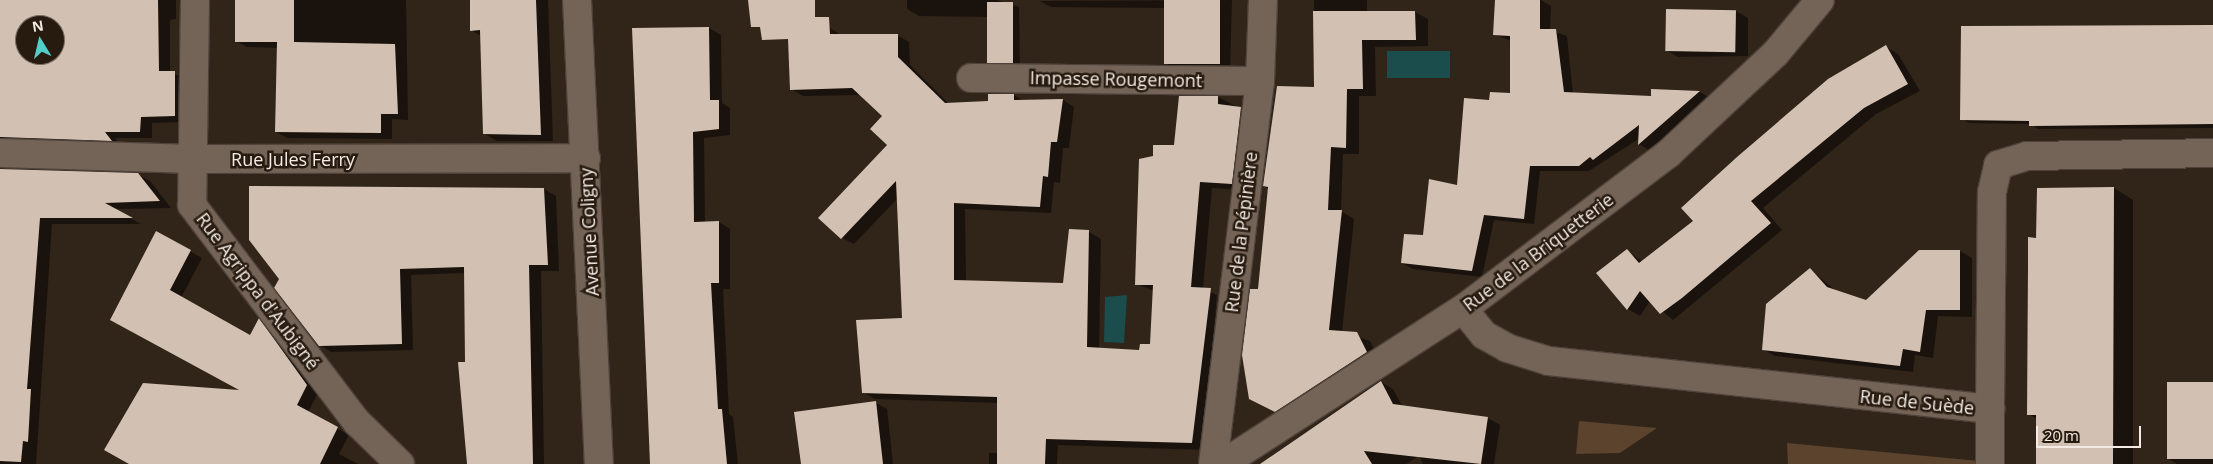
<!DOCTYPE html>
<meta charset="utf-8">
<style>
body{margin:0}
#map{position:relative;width:2213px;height:464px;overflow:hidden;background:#312419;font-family:"Open Sans",sans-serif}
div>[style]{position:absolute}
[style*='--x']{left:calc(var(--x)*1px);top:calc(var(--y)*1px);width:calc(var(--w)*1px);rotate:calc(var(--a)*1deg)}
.green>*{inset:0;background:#5b432e}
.water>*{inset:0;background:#1a4d4b;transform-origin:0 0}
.shadow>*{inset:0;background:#0007}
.building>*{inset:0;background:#d2c1b2;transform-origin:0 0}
.roads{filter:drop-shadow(1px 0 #4e423a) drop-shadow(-1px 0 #4e423a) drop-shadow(0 1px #4e423a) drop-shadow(0 -1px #4e423a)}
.minor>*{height:28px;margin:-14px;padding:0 14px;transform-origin:14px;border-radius:14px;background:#736457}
.tertiary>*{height:28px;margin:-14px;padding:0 14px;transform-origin:14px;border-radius:14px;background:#736457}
span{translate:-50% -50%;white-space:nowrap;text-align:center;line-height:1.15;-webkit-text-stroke:5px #271b10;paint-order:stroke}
.street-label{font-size:18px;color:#f4ebe4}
.north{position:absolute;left:15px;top:15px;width:50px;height:50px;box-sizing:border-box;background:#271b10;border:1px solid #796e65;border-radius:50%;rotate:351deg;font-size:14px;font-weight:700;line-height:20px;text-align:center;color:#f4ebe4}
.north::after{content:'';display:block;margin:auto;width:18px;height:22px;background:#53cdca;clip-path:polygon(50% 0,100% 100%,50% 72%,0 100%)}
.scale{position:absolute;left:2036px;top:426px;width:105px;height:22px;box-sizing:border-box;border:2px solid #f4ebe4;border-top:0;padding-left:6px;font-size:15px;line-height:18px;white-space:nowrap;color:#f4ebe4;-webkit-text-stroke:4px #271b10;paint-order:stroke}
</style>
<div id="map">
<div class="green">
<i style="clip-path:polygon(1579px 421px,1657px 428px,1620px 453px,1576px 454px)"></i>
<i style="clip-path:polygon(1787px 443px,1990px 462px,1990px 464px,1788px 464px)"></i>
</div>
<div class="water">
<i style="left:1450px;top:51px;width:27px;height:63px;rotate:90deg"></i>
<i style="clip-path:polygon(1127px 295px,1124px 343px,1104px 342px,1105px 297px)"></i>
</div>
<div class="shadow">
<i style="clip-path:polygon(evenodd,0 0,176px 0,176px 19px,170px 20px,170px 72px,187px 79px,186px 122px,152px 123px,152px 138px,115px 138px,122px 147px,44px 144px,32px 138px,0 138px,0 0,25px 25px,55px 25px,55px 55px,25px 55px,25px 25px)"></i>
<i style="clip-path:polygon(236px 0,406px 0,408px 120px,392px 119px,392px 139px,287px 138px,276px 132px,278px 48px,247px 47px,236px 41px)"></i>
<i style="clip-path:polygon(471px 0,548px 0,553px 141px,497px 141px,485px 134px,481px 36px,471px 30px)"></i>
<i style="clip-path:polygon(907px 0,997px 0,1019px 7px,1020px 66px,988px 62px,988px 17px,919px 16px,907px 9px)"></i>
<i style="clip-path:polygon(1232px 0,1230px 71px,1177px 70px,1165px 63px,1166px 8px,1051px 7px,1040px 1px)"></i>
<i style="clip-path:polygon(1314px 0,1367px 0,1367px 12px,1415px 12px,1428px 19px,1428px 46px,1375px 47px,1376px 96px,1359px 96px,1359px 154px,1343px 154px,1341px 211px,1354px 219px,1342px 332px,1370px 341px,1379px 360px,1289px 418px,1263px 406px,1259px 290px,1269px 189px,1264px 186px,1315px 88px)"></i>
<i style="clip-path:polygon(1541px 0,1551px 6px,1550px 30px,1567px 36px,1573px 94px,1652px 97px,1653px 91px,1700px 92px,1710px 98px,1649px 150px,1639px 144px,1640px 138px,1589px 171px,1540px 171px,1534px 224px,1494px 220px,1482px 277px,1413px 269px,1402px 263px,1458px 187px,1490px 102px,1511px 94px,1511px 41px,1494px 34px,1497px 1px)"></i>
<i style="clip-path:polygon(1667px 11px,1736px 11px,1748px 18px,1748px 56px,1678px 57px,1666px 50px)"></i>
<i style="clip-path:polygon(2213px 25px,2213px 128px,2038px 129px,2031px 124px,1969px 123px,1962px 119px)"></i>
<i style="clip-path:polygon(829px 27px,841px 35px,897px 35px,909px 42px,910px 65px,949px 104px,989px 102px,1014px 95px,1024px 101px,1063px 100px,1074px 107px,1069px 148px,1063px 148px,1060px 183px,1054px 182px,1051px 213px,965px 209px,966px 281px,1064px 285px,1089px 232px,1101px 239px,1099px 349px,1141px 352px,1151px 345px,1154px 291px,1136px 284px,1155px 158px,1175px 146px,1218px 97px,1253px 115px,1243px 190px,1212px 188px,1203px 289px,1217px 295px,1203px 450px,1058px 445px,1057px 464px,989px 464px,989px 453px,998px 453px,998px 403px,875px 399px,863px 392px,903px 319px,898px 198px,854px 244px,842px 238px,889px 145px,884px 116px,861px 95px,803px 96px,791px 89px)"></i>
<i style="clip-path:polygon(709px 28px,721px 35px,722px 103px,730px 108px,730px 135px,704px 138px,705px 223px,719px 222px,730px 229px,730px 289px,723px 289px,729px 414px,733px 417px,738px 464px,651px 464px,633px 30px)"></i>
<i style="clip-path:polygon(1886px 47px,1898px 54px,1920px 91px,1876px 114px,1763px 208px,1782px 230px,1673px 320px,1650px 301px,1640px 316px,1628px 309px,1597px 274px,1627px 251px,1643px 262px,1695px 221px)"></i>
<i style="clip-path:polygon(0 169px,137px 174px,150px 181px,171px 208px,114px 209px,141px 224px,52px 224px,36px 464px,0 464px)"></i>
<i style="clip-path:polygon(250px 188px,544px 189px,556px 196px,559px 271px,541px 271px,544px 464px,468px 464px,460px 363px,467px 363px,465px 273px,411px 275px,413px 350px,331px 352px,320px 345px,280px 279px)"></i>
<i style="clip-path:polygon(2114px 188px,2133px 200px,2133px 464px,2037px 464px,2037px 419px,2029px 414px,2037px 239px)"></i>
<i style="clip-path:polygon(156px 232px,202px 258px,181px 298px,251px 336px,259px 320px,270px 326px,318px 393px,308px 412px,349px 435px,339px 454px,358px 464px,131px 464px,244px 392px,122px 326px)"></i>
<i style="clip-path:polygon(1919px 251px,1960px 251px,1972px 258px,1972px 317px,1938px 316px,1933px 358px,1915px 355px,1913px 372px,1775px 356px,1763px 349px,1810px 269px,1836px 291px,1867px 301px)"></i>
<i style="clip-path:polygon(1381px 382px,1393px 389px,1402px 406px,1488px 418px,1500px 425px,1494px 464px,1423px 464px,1419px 456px,1406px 464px,1262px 464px)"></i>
<i style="clip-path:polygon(2213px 383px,2213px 464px,2177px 464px,2169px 459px)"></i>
<i style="clip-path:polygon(876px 403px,887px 409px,893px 464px,804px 464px)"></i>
</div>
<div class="building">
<i style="clip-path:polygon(evenodd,0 0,158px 0,159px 71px,175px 71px,175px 116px,141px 117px,140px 132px,105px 132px,112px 141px,0 137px,0 0,25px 25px,55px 25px,55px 55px,25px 55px,25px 25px)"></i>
<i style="clip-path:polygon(235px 0,294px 0,294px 42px,395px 44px,398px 114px,381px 114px,381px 133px,275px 132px,277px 42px,235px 42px)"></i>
<i style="clip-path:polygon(470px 0,536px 0,541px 135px,483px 134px,480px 30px,470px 31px)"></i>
<i style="clip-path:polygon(748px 0,815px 0,815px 17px,829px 17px,830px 34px,898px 34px,898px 57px,945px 103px,988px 101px,988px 94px,1014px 94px,1014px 100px,1063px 99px,1057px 142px,1051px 142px,1048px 177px,1043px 176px,1040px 207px,954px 203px,954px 280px,1063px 283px,1069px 229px,1089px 230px,1087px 347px,1139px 350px,1140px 344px,1150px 344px,1153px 285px,1135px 285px,1139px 159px,1153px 156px,1153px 145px,1174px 145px,1179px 96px,1218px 96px,1218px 104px,1241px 107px,1232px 184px,1200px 182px,1191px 287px,1211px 288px,1192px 443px,1046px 439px,1045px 464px,997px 464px,997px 397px,862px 393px,856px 320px,902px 318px,896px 181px,841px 239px,818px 218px,887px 145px,870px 129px,882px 116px,852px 88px,790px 90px,788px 39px,762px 40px,760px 27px,751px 27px)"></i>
<i style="left:1164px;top:0;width:56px;height:64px"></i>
<i style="clip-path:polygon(1495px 0,1540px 0,1540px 29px,1556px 29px,1564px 92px,1651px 96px,1651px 89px,1700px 91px,1638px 145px,1639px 125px,1593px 160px,1590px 157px,1579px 166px,1530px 166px,1524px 219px,1484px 215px,1472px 271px,1401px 263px,1404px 234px,1423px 235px,1429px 179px,1457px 185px,1464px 98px,1489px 100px,1490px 92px,1510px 93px,1510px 36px,1493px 35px)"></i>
<i style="left:987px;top:2px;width:26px;height:61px"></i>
<i style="left:1666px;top:9px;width:70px;height:42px;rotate:1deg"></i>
<i style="clip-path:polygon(1313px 11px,1415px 11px,1416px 40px,1362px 40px,1363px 89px,1347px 89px,1346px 148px,1331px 147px,1328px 210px,1342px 210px,1329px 330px,1357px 332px,1367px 352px,1275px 412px,1249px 399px,1242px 355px,1250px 289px,1258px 289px,1268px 187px,1263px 186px,1277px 86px,1314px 87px)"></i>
<i style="clip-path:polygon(2213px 25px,2213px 124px,2029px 126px,2029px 121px,1960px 120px,1961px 26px)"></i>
<i style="clip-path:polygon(709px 27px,710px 100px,719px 100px,719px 129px,693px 132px,694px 222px,719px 221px,719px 283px,711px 283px,718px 409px,722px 409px,727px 464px,650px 464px,632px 28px)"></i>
<i style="clip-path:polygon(1886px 45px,1908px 84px,1864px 108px,1751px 201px,1771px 223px,1682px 298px,1660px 314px,1640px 291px,1627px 310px,1596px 273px,1627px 249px,1639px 263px,1693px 221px,1681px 208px,1737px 157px,1828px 79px)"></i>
<i style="clip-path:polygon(0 169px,138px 173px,160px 201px,105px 203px,133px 218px,40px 218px,27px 389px,31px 389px,28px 442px,23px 441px,21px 462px,0 461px)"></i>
<i style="clip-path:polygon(249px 186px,544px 188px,548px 265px,529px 265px,533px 464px,467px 464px,458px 362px,465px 362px,464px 267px,400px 269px,402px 344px,319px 346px,274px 288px,279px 279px,249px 240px)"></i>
<i style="clip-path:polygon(2114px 187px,2113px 464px,2036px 464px,2036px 415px,2027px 415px,2028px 265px,2028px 237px,2036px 238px,2037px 188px)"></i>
<i style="clip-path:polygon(156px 231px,191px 250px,170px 290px,250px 335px,259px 318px,307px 385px,297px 405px,338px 427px,320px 464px,129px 464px,104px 450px,143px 383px,239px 390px,110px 320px)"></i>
<i style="clip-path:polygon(1919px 250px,1960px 250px,1960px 310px,1926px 310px,1920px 352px,1903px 349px,1900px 366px,1762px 350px,1766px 304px,1810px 268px,1827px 287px,1866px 300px)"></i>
<i style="clip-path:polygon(1381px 381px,1393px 404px,1488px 417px,1481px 464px,1364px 451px,1372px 464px,1260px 464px)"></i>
<i style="left:2213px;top:382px;width:77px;height:46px;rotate:90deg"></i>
<i style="clip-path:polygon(876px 401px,883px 464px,801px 464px,794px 412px)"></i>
</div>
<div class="roads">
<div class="minor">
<i style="--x:195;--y:0;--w:205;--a:90.8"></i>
<i style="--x:192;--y:205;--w:273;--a:52.8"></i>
<i style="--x:357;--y:422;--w:60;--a:44.3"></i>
<i style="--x:971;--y:78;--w:289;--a:0.6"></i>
<i style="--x:0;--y:153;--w:193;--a:1.8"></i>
<i style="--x:193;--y:159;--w:393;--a:-0.1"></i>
<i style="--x:1463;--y:309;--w:33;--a:51"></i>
<i style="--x:1484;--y:335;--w:26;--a:29"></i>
<i style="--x:1507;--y:348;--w:44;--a:17.2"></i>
<i style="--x:1549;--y:361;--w:444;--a:6.2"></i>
<i style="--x:1990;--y:409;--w:217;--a:-89.5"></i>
<i style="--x:1992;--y:192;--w:28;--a:-77"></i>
<i style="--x:1998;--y:165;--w:30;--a:-17"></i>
<i style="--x:2027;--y:156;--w:186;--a:-0.9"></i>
<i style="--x:1213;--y:464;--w:386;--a:-83"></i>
<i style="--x:1260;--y:81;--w:81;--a:-87.9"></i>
<i style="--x:1223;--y:464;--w:286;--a:-32.9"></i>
<i style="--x:1463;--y:309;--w:257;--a:-37.1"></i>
<i style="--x:1668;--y:154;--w:146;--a:-43.1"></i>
<i style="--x:1775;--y:54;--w:70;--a:-50.2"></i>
<i style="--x:1990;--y:464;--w:55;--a:-90"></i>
</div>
<div class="tertiary">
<i style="--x:577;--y:0;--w:465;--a:87.3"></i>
</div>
</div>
<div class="street-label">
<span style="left:1116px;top:79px;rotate:1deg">Impasse Rougemont</span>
<span style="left:293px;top:159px">Rue Jules Ferry</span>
<span style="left:589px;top:232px;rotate:-93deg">Avenue Coligny</span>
<span style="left:1241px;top:232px;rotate:-83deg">Rue de la Pépinière</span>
<span style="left:1538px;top:252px;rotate:-37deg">Rue de la Briquetterie</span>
<span style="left:258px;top:291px;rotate:53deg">Rue Agrippa d'Aubigné</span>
<span style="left:1917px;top:402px;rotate:6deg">Rue de Suède</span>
</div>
<div class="north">N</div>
<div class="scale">20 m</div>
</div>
